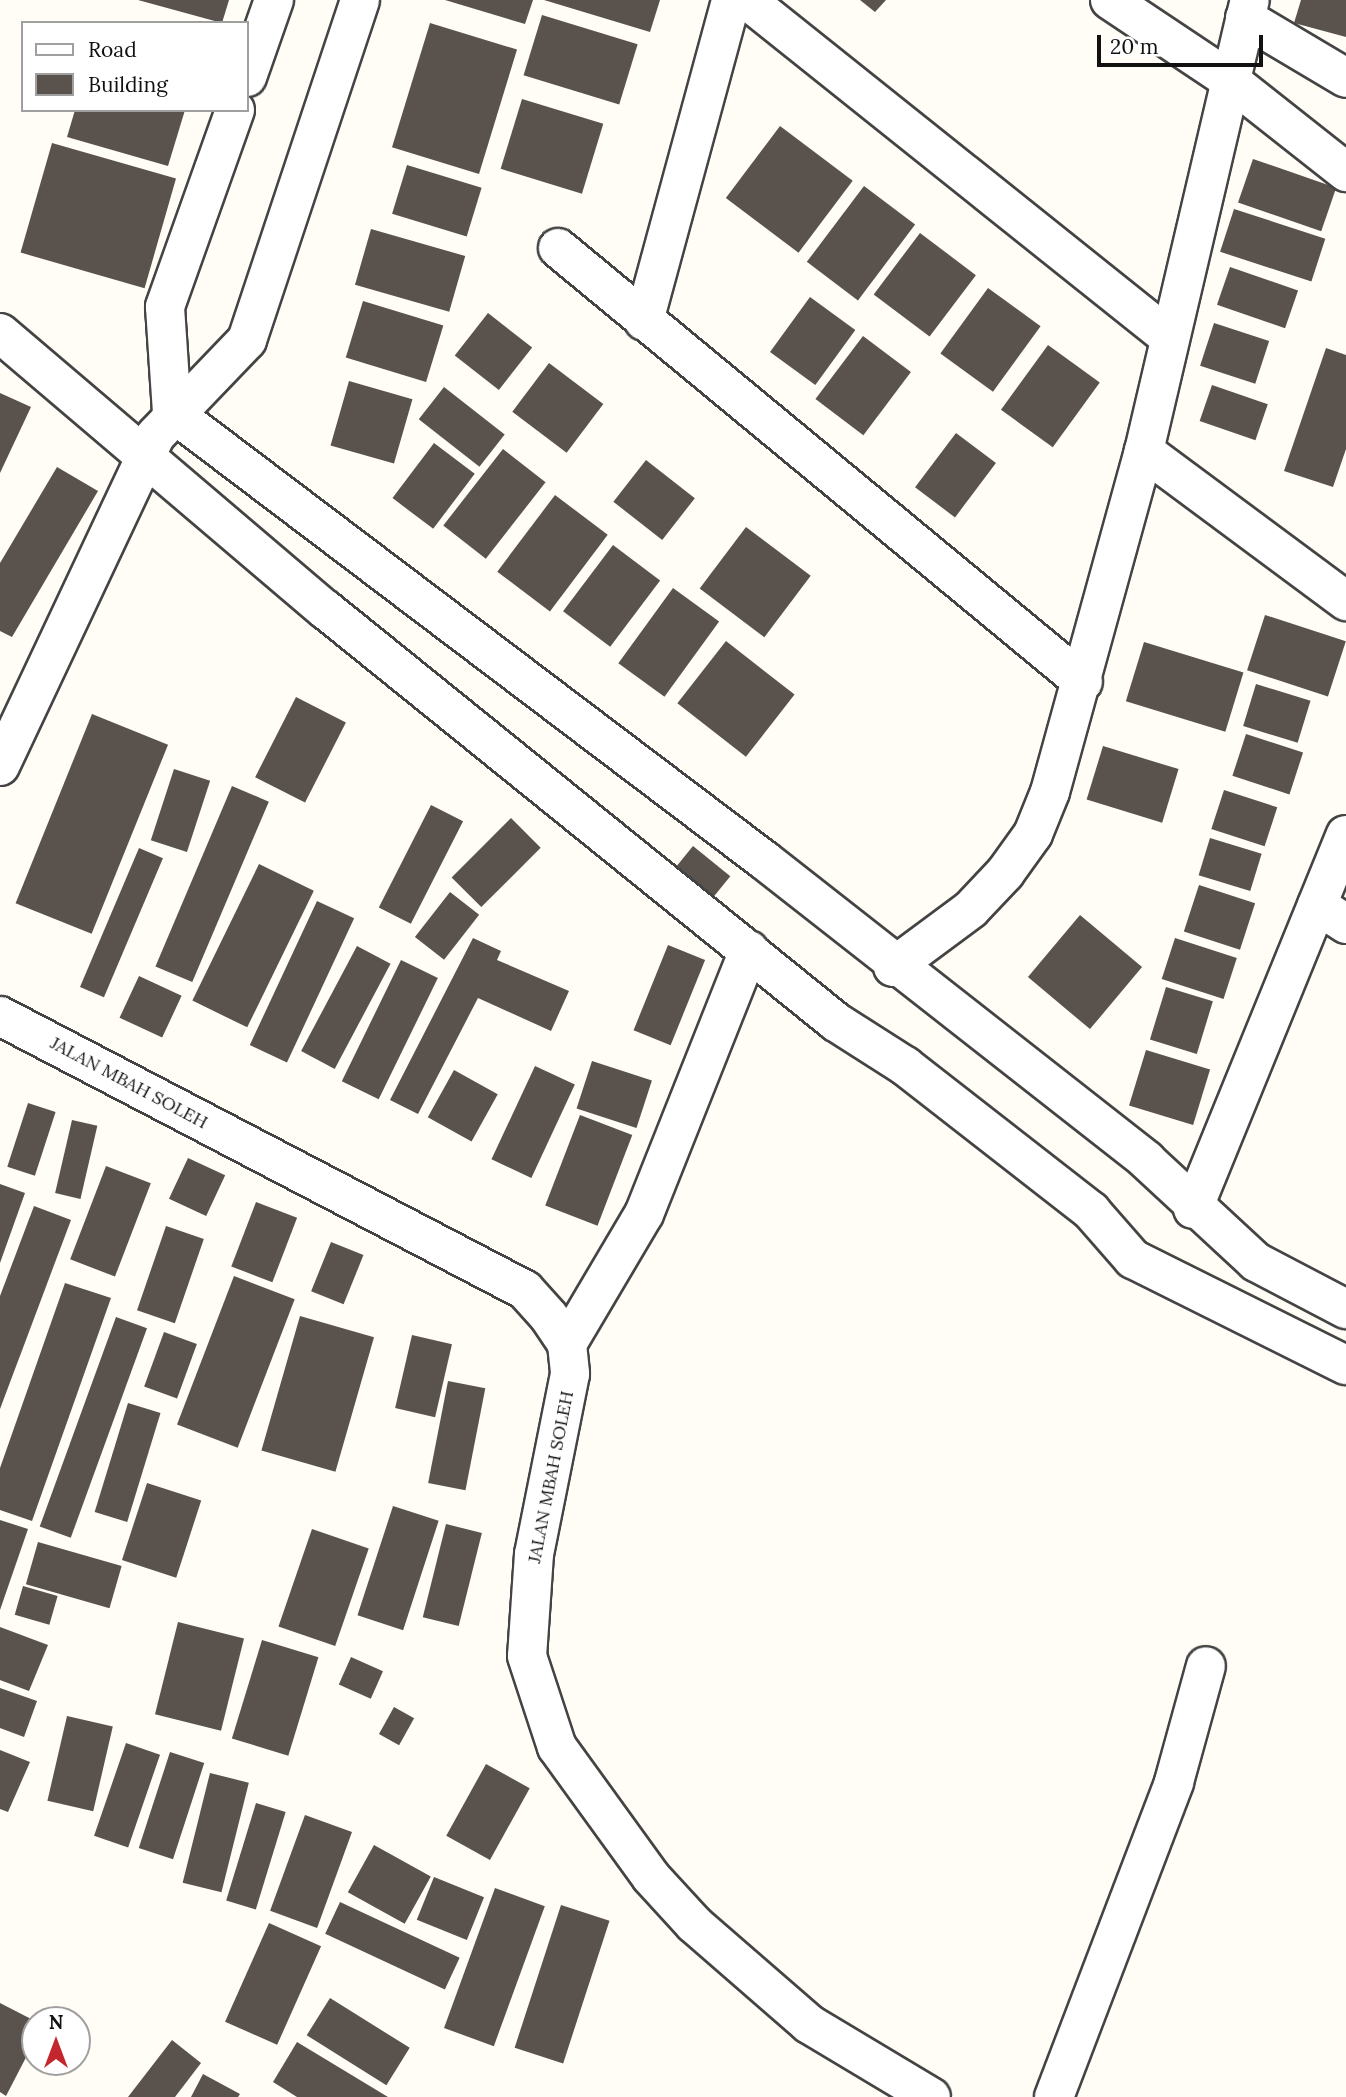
<!DOCTYPE html>
<style>
body{margin:0}
#map{position:relative;width:1346px;height:2097px;overflow:hidden;background:#fffdf5;font-family:Lora,serif}
div>[style]{position:absolute}
[style*='--x']{left:calc(var(--x)*1px);top:calc(var(--y)*1px);width:calc(var(--w)*1px);rotate:calc(var(--a)*1deg)}
.building>*{inset:0;background:#5a524d;transform-origin:0 0}
.roads{filter:drop-shadow(2px 0 #444) drop-shadow(-2px 0 #444) drop-shadow(0 2px #444) drop-shadow(0 -2px #444)}
.minor>*{height:38px;margin:-19px;padding:0 19px;transform-origin:19px;border-radius:19px;background:#fff}
span{translate:-50% -50%;white-space:nowrap;text-align:center;line-height:1.15;-webkit-text-stroke:7px #fff;paint-order:stroke}
.street-label{font-size:18px;color:#111}
.legend{position:absolute;left:21px;top:21px;width:228px;height:91px;box-sizing:border-box;background:#fff;border:2px solid #a0a0a0;margin:0;padding:9px 12px;list-style:none;font-size:21px;color:#111}
.legend li{display:flex;align-items:center;gap:14px;height:35px}
.legend b{width:35px;border:2px solid #a0a0a0}
.north{position:absolute;left:21px;top:2006px;width:70px;height:70px;box-sizing:border-box;background:#fff;border:2px solid #a0a0a0;border-radius:50%;rotate:0deg;font-size:19px;font-weight:700;line-height:28px;text-align:center;color:#111}
.north::after{content:'';display:block;margin:auto;width:24px;height:32px;background:#c4262e;clip-path:polygon(50% 0,100% 100%,50% 72%,0 100%)}
.scale{position:absolute;left:1097px;top:35px;width:166px;height:32px;box-sizing:border-box;border:4px solid #111;border-top:0;padding-left:9px;font-size:21px;line-height:24px;white-space:nowrap;color:#111;-webkit-text-stroke:5px #fff;paint-order:stroke}
</style>
<div id="map">
<div class="building">
<i style="clip-path:polygon(138px 0,229px 0,222px 23px)"></i>
<i style="clip-path:polygon(445px 0,533px 0,525px 24px)"></i>
<i style="clip-path:polygon(544px 0,660px 0,650px 32px)"></i>
<i style="clip-path:polygon(860px 0,886px 0,875px 12px)"></i>
<i style="clip-path:polygon(1301px 0,1346px 0,1346px 37px,1294px 23px)"></i>
<i style="left:542px;top:15px;width:100px;height:63px;rotate:17deg"></i>
<i style="left:430px;top:23px;width:91px;height:130px;rotate:17deg"></i>
<i style="left:522px;top:99px;width:85px;height:73px;rotate:17deg"></i>
<i style="clip-path:polygon(75px 110px,185px 110px,168px 166px,67px 137px)"></i>
<i style="left:780px;top:126px;width:91px;height:90px;rotate:37deg"></i>
<i style="left:52px;top:143px;width:129px;height:114px;rotate:16deg"></i>
<i style="left:1253px;top:159px;width:88px;height:46px;rotate:19deg"></i>
<i style="left:407px;top:165px;width:78px;height:51px;rotate:17deg"></i>
<i style="left:864px;top:186px;width:64px;height:95px;rotate:37deg"></i>
<i style="left:1234px;top:209px;width:96px;height:45px;rotate:18deg"></i>
<i style="left:371px;top:229px;width:98px;height:58px;rotate:16deg"></i>
<i style="left:920px;top:233px;width:70px;height:77px;rotate:37deg"></i>
<i style="left:1230px;top:267px;width:72px;height:40px;rotate:19deg"></i>
<i style="left:988px;top:288px;width:65px;height:81px;rotate:36deg"></i>
<i style="left:810px;top:297px;width:56px;height:68px;rotate:36deg"></i>
<i style="left:363px;top:301px;width:84px;height:59px;rotate:17deg"></i>
<i style="left:488px;top:313px;width:56px;height:54px;rotate:38deg"></i>
<i style="left:1214px;top:323px;width:58px;height:45px;rotate:18deg"></i>
<i style="left:863px;top:336px;width:60px;height:79px;rotate:37deg"></i>
<i style="left:1048px;top:345px;width:64px;height:80px;rotate:36deg"></i>
<i style="clip-path:polygon(1326px 348px,1346px 355px,1346px 449px,1333px 487px,1284px 471px)"></i>
<i style="left:549px;top:363px;width:68px;height:61px;rotate:37deg"></i>
<i style="left:349px;top:381px;width:66px;height:67px;rotate:16deg"></i>
<i style="left:1212px;top:385px;width:59px;height:38px;rotate:19deg"></i>
<i style="left:444px;top:387px;width:77px;height:41px;rotate:38deg"></i>
<i style="clip-path:polygon(0 393px,31px 407px,0 473px)"></i>
<i style="left:956px;top:433px;width:50px;height:68px;rotate:37deg"></i>
<i style="left:434px;top:443px;width:51px;height:69px;rotate:37deg"></i>
<i style="left:503px;top:449px;width:54px;height:97px;rotate:38deg"></i>
<i style="left:646px;top:460px;width:62px;height:53px;rotate:38deg"></i>
<i style="clip-path:polygon(57px 467px,98px 491px,12px 637px,0 631px,0 563px)"></i>
<i style="left:555px;top:495px;width:66px;height:96px;rotate:37deg"></i>
<i style="left:746px;top:527px;width:81px;height:77px;rotate:37deg"></i>
<i style="left:613px;top:545px;width:59px;height:83px;rotate:37deg"></i>
<i style="left:673px;top:588px;width:57px;height:93px;rotate:36deg"></i>
<i style="left:1265px;top:615px;width:85px;height:58px;rotate:18deg"></i>
<i style="left:726px;top:641px;width:87px;height:79px;rotate:38deg"></i>
<i style="left:1144px;top:642px;width:104px;height:62px;rotate:17deg"></i>
<i style="left:1256px;top:684px;width:57px;height:44px;rotate:17deg"></i>
<i style="left:296px;top:697px;width:56px;height:90px;rotate:27deg"></i>
<i style="left:92px;top:714px;width:82px;height:204px;rotate:22deg"></i>
<i style="left:1246px;top:734px;width:60px;height:44px;rotate:18deg"></i>
<i style="left:1103px;top:746px;width:79px;height:56px;rotate:17deg"></i>
<i style="left:174px;top:769px;width:38px;height:75px;rotate:18deg"></i>
<i style="left:232px;top:786px;width:40px;height:196px;rotate:23deg"></i>
<i style="left:1224px;top:790px;width:56px;height:41px;rotate:18deg"></i>
<i style="left:431px;top:805px;width:36px;height:115px;rotate:27deg"></i>
<i style="left:511px;top:818px;width:42px;height:84px;rotate:45deg"></i>
<i style="left:1210px;top:838px;width:54px;height:39px;rotate:17deg"></i>
<i style="left:693px;top:846px;width:48px;height:31px;rotate:39deg"></i>
<i style="left:139px;top:848px;width:26px;height:151px;rotate:23deg"></i>
<i style="left:259px;top:864px;width:61px;height:152px;rotate:26deg"></i>
<i style="left:1199px;top:885px;width:59px;height:49px;rotate:18deg"></i>
<i style="left:450px;top:892px;width:37px;height:57px;rotate:38deg"></i>
<i style="left:317px;top:901px;width:41px;height:159px;rotate:25deg"></i>
<i style="left:1080px;top:915px;width:81px;height:81px;rotate:40deg"></i>
<i style="clip-path:polygon(473px 938px,501px 951px,497px 960px,569px 991px,551px 1031px,478px 998px,418px 1114px,390px 1100px)"></i>
<i style="left:1175px;top:938px;width:65px;height:43px;rotate:18deg"></i>
<i style="left:668px;top:945px;width:40px;height:92px;rotate:22deg"></i>
<i style="left:357px;top:946px;width:38px;height:119px;rotate:28deg"></i>
<i style="left:401px;top:960px;width:41px;height:135px;rotate:26deg"></i>
<i style="left:139px;top:976px;width:47px;height:46px;rotate:25deg"></i>
<i style="left:1166px;top:987px;width:49px;height:55px;rotate:17deg"></i>
<i style="left:1146px;top:1050px;width:67px;height:58px;rotate:17deg"></i>
<i style="left:592px;top:1061px;width:63px;height:50px;rotate:18deg"></i>
<i style="left:535px;top:1066px;width:44px;height:103px;rotate:25deg"></i>
<i style="left:454px;top:1070px;width:50px;height:54px;rotate:29deg"></i>
<i style="left:28px;top:1103px;width:29px;height:67px;rotate:18deg"></i>
<i style="left:580px;top:1115px;width:56px;height:97px;rotate:21deg"></i>
<i style="left:72px;top:1120px;width:26px;height:75px;rotate:13deg"></i>
<i style="left:188px;top:1158px;width:41px;height:45px;rotate:25deg"></i>
<i style="left:106px;top:1166px;width:48px;height:100px;rotate:21deg"></i>
<i style="clip-path:polygon(0 1184px,25px 1193px,0 1263px)"></i>
<i style="left:256px;top:1202px;width:44px;height:69px;rotate:21deg"></i>
<i style="clip-path:polygon(34px 1206px,71px 1220px,0 1409px,0 1296px)"></i>
<i style="left:166px;top:1226px;width:40px;height:89px;rotate:19deg"></i>
<i style="left:331px;top:1242px;width:35px;height:53px;rotate:22deg"></i>
<i style="left:234px;top:1276px;width:65px;height:159px;rotate:21deg"></i>
<i style="clip-path:polygon(65px 1283px,111px 1298px,32px 1521px,0 1510px,0 1468px)"></i>
<i style="left:300px;top:1316px;width:77px;height:140px;rotate:16deg"></i>
<i style="left:116px;top:1317px;width:33px;height:223px;rotate:20deg"></i>
<i style="left:164px;top:1332px;width:35px;height:58px;rotate:20deg"></i>
<i style="left:412px;top:1335px;width:41px;height:75px;rotate:13deg"></i>
<i style="left:448px;top:1381px;width:38px;height:104px;rotate:11deg"></i>
<i style="left:128px;top:1403px;width:34px;height:114px;rotate:17deg"></i>
<i style="left:147px;top:1483px;width:57px;height:81px;rotate:18deg"></i>
<i style="left:393px;top:1506px;width:48px;height:115px;rotate:18deg"></i>
<i style="clip-path:polygon(0 1520px,28px 1529px,0 1610px)"></i>
<i style="left:446px;top:1524px;width:37px;height:96px;rotate:14deg"></i>
<i style="left:312px;top:1529px;width:60px;height:103px;rotate:19deg"></i>
<i style="left:38px;top:1542px;width:87px;height:44px;rotate:16deg"></i>
<i style="left:23px;top:1586px;width:36px;height:30px;rotate:16deg"></i>
<i style="left:178px;top:1622px;width:68px;height:95px;rotate:14deg"></i>
<i style="clip-path:polygon(0 1627px,48px 1645px,29px 1691px,0 1680px)"></i>
<i style="left:262px;top:1640px;width:59px;height:103px;rotate:17deg"></i>
<i style="left:351px;top:1657px;width:35px;height:30px;rotate:24deg"></i>
<i style="clip-path:polygon(0 1688px,37px 1701px,24px 1737px,0 1728px)"></i>
<i style="left:394px;top:1707px;width:23px;height:31px;rotate:29deg"></i>
<i style="left:67px;top:1716px;width:47px;height:87px;rotate:13deg"></i>
<i style="left:126px;top:1743px;width:36px;height:98px;rotate:19deg"></i>
<i style="clip-path:polygon(0 1750px,30px 1762px,8px 1812px,0 1809px)"></i>
<i style="left:170px;top:1752px;width:36px;height:101px;rotate:18deg"></i>
<i style="left:486px;top:1764px;width:50px;height:82px;rotate:29deg"></i>
<i style="left:210px;top:1773px;width:40px;height:113px;rotate:14deg"></i>
<i style="left:256px;top:1803px;width:31px;height:102px;rotate:17deg"></i>
<i style="left:305px;top:1815px;width:50px;height:102px;rotate:20deg"></i>
<i style="left:374px;top:1845px;width:65px;height:54px;rotate:29deg"></i>
<i style="left:434px;top:1877px;width:54px;height:46px;rotate:22deg"></i>
<i style="left:495px;top:1888px;width:53px;height:149px;rotate:20deg"></i>
<i style="left:340px;top:1902px;width:132px;height:35px;rotate:25deg"></i>
<i style="left:561px;top:1905px;width:51px;height:150px;rotate:18deg"></i>
<i style="left:269px;top:1923px;width:57px;height:108px;rotate:24deg"></i>
<i style="left:330px;top:1998px;width:94px;height:44px;rotate:32deg"></i>
<i style="clip-path:polygon(0 2003px,35px 2021px,35px 2040px,6px 2096px,0 2092px)"></i>
<i style="clip-path:polygon(172px 2040px,201px 2063px,175px 2097px,128px 2097px)"></i>
<i style="clip-path:polygon(297px 2042px,388px 2097px,297px 2097px,273px 2082px)"></i>
<i style="clip-path:polygon(203px 2074px,240px 2094px,238px 2097px,191px 2097px)"></i>
</div>
<div class="roads">
<div class="minor">
<i style="--x:747;--y:0;--w:541;--a:38.63"></i>
<i style="--x:1110;--y:0;--w:141;--a:33.7"></i>
<i style="--x:1227;--y:78;--w:152;--a:38.3"></i>
<i style="--x:1245;--y:18;--w:117;--a:30.7"></i>
<i style="--x:247;--y:77;--w:82;--a:-70.7"></i>
<i style="--x:235;--y:110;--w:209;--a:109.6"></i>
<i style="--x:165;--y:307;--w:105;--a:86.2"></i>
<i style="--x:172;--y:412;--w:742;--a:37.12"></i>
<i style="--x:764;--y:860;--w:486;--a:38.1"></i>
<i style="--x:1146;--y:1160;--w:150;--a:42.8"></i>
<i style="--x:1256;--y:1262;--w:102;--a:27.6"></i>
<i style="--x:558;--y:248;--w:681;--a:39.58"></i>
<i style="--x:644;--y:321;--w:333;--a:-74.8"></i>
<i style="--x:0;--y:333;--w:428;--a:40.4"></i>
<i style="--x:326;--y:610;--w:656;--a:38.93"></i>
<i style="--x:836;--y:1022;--w:82;--a:32.5"></i>
<i style="--x:905;--y:1066;--w:236;--a:37.9"></i>
<i style="--x:1091;--y:1211;--w:64;--a:48.8"></i>
<i style="--x:1133;--y:1259;--w:238;--a:26.5"></i>
<i style="--x:1144;--y:451;--w:252;--a:36.6"></i>
<i style="--x:0;--y:766;--w:365;--a:-64.8"></i>
<i style="--x:155;--y:436;--w:133;--a:-46.2"></i>
<i style="--x:247;--y:340;--w:358;--a:-71.6"></i>
<i style="--x:1317;--y:905;--w:35;--a:33"></i>
<i style="--x:893;--y:967;--w:97;--a:-36.6"></i>
<i style="--x:971;--y:909;--w:50;--a:-46.6"></i>
<i style="--x:1005;--y:873;--w:48;--a:-54.3"></i>
<i style="--x:1033;--y:834;--w:45;--a:-68"></i>
<i style="--x:1050;--y:792;--w:354;--a:-74.6"></i>
<i style="--x:1144;--y:451;--w:463;--a:-76.8"></i>
<i style="--x:0;--y:1016;--w:592;--a:27.56"></i>
<i style="--x:525;--y:1290;--w:36;--a:48"></i>
<i style="--x:549;--y:1317;--w:32;--a:56"></i>
<i style="--x:567;--y:1344;--w:30;--a:84"></i>
<i style="--x:570;--y:1374;--w:184;--a:101.3"></i>
<i style="--x:534;--y:1554;--w:102;--a:93.9"></i>
<i style="--x:527;--y:1656;--w:96;--a:71.8"></i>
<i style="--x:557;--y:1747;--w:160;--a:54.1"></i>
<i style="--x:651;--y:1877;--w:64;--a:47.5"></i>
<i style="--x:694;--y:1924;--w:152;--a:41"></i>
<i style="--x:809;--y:2024;--w:142;--a:30.9"></i>
<i style="--x:1193;--y:1209;--w:404;--a:-67.8"></i>
<i style="--x:567;--y:1344;--w:151;--a:-59.4"></i>
<i style="--x:644;--y:1214;--w:284;--a:-68.3"></i>
<i style="--x:1054;--y:2097;--w:337;--a:-69.1"></i>
<i style="--x:1174;--y:1782;--w:120;--a:-74.6"></i>
</div>
</div>
<div class="street-label">
<span style="left:129px;top:1083px;rotate:28deg">JALAN MBAH SOLEH</span>
<span style="left:551px;top:1477px;rotate:-79deg">JALAN MBAH SOLEH</span>
</div>
<ul class="legend">
<li><b style="height:9px;background:#fff"></b>Road</li>
<li><b style="height:19px;background:#5a524d"></b>Building</li>
</ul>
<div class="north">N</div>
<div class="scale">20 m</div>
</div>
